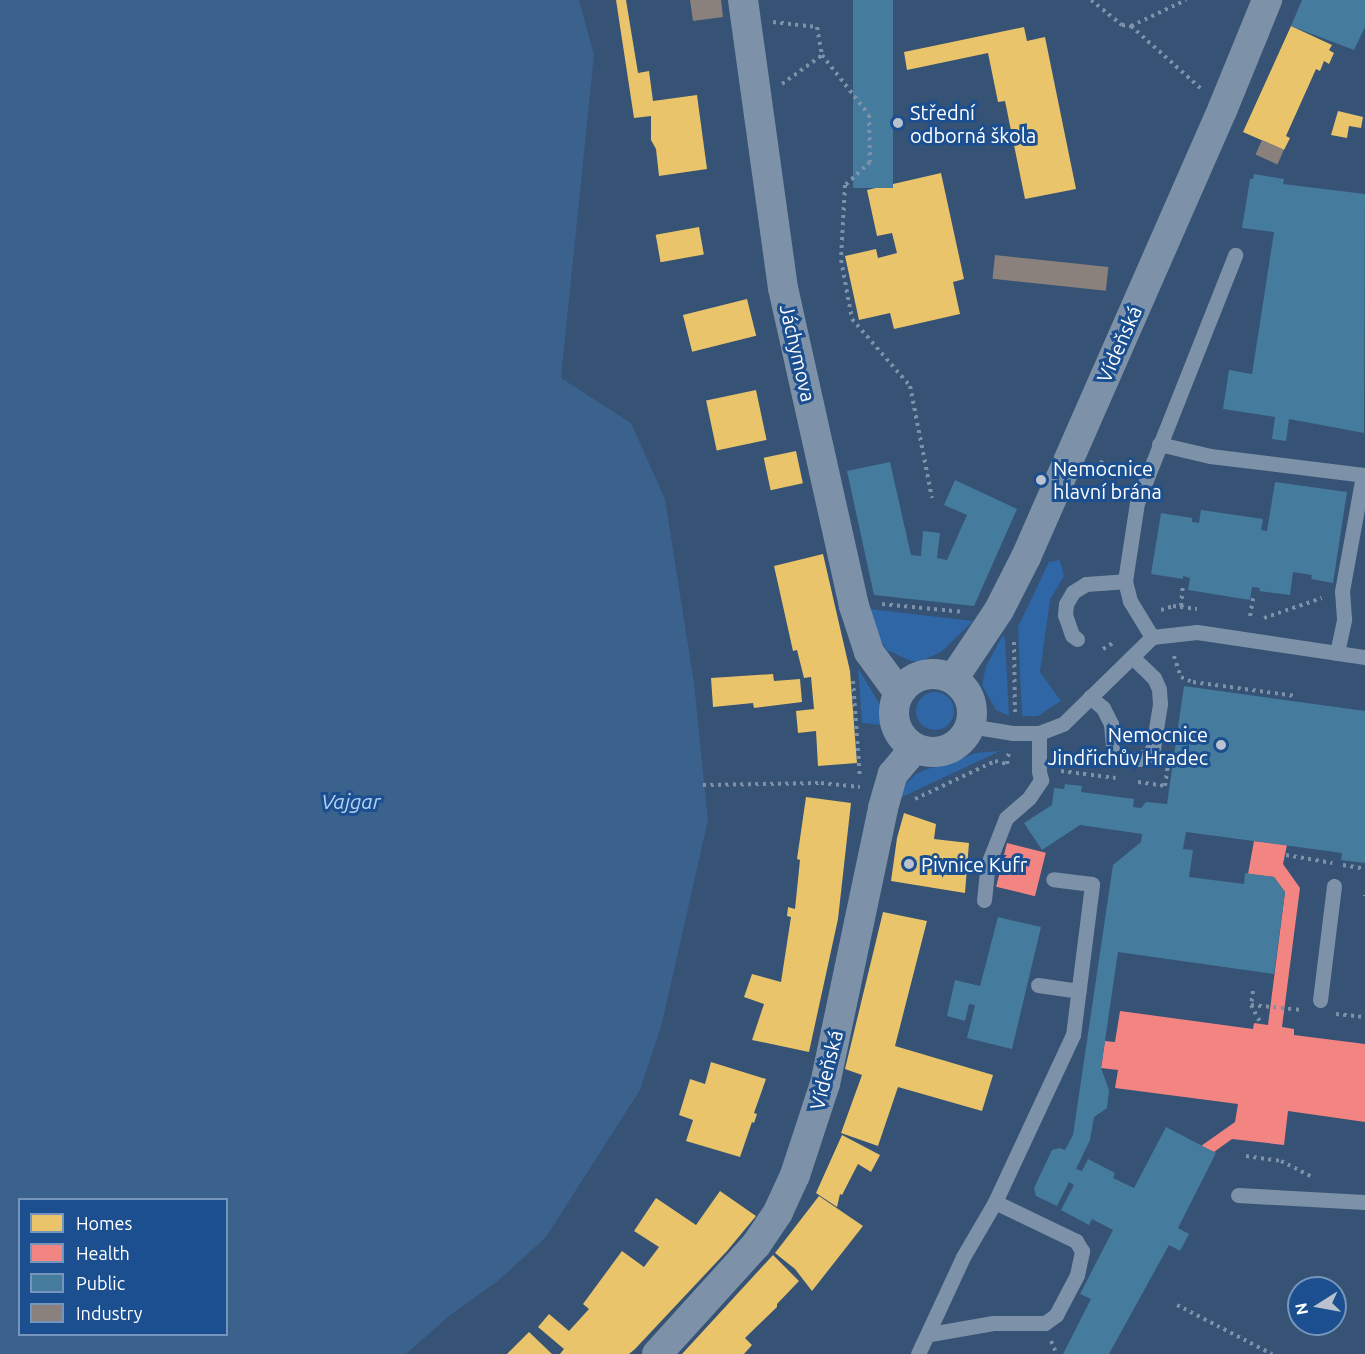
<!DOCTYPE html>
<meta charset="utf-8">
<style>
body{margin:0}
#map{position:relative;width:1365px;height:1354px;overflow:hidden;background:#365274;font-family:Ubuntu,sans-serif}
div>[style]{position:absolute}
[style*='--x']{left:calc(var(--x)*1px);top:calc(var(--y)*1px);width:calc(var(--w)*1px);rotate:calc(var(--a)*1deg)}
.green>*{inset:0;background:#2f66a5}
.round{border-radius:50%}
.water>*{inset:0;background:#3b618d}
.homes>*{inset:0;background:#e9c46a;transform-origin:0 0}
.health>*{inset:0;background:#f28482;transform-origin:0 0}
.public>*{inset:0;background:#457b9d;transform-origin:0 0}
.industry>*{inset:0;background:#8a817c;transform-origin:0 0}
.path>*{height:4px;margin-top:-2px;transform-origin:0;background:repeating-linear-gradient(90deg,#7d92a8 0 3px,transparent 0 7.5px)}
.service>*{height:15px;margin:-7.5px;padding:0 7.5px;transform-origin:7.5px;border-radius:7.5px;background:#7d92a8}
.minor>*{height:30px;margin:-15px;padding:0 15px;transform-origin:15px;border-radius:15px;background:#7d92a8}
.minor>.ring{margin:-15px;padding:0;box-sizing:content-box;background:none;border:30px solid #7d92a8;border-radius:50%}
.dots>*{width:16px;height:16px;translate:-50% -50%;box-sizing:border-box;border:3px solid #1b4f8f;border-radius:50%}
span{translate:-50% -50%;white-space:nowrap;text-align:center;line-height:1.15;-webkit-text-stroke:6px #1b4f8f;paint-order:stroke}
.poi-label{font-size:20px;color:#fff}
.left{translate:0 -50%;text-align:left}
.right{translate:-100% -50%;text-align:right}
.street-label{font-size:20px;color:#fff}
.water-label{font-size:21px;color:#b5d3f5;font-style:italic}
.legend{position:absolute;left:18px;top:1198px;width:210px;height:138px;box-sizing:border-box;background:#1b4f8f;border:2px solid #7695bc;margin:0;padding:8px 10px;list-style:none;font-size:18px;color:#fff}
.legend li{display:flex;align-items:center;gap:12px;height:30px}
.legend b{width:30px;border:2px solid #7695bc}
.north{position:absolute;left:1287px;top:1276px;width:60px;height:60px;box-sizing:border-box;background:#1b4f8f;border:2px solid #7695bc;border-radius:50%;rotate:259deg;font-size:16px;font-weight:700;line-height:24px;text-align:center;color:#fff}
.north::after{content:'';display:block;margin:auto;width:21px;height:27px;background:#b9c2ce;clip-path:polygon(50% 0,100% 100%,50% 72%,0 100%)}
</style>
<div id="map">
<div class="green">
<i style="clip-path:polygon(1060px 560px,1064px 576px,1050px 600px,1040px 672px,1061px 701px,1038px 716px,1022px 716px,1018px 627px,1049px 562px)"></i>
<i style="clip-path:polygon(870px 609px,973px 621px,941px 652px,921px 661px,911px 661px,887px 650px,878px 637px)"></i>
<i style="clip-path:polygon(1003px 635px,1005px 639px,1009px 716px,996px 710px,982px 685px,986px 666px)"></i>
<i style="clip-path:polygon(858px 668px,880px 705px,881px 725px,862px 723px)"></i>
<i class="round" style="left:916px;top:692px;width:38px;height:38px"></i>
<i style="clip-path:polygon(1000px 751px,900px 798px,906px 784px,916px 774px,927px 769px,952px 763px,975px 753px)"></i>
</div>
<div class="water">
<i style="clip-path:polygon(evenodd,0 0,579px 0,594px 55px,561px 378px,631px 423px,665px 499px,694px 683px,708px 820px,662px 1023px,640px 1090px,546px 1237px,499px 1280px,449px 1316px,406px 1354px,0 1354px,0 0,20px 1200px,226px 1200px,226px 1334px,20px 1334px,20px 1200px)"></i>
</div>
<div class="homes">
<i style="clip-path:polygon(616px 0,626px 0,638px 73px,649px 71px,653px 101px,697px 95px,707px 169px,659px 176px,656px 149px,651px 140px,651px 116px,634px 118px)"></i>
<i style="clip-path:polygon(1291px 26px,1332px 45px,1329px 50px,1334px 53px,1329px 64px,1324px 61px,1320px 71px,1316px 69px,1286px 136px,1290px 138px,1284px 150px,1243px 132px)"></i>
<i style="clip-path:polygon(1024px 27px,1027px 41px,1045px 37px,1076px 189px,1025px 199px,1005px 101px,998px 102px,988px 53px,907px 70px,904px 52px)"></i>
<i style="clip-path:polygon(1338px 111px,1363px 117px,1361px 128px,1349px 126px,1347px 138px,1331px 135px)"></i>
<i style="clip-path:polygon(941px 173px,964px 279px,953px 282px,960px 314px,894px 329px,890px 313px,859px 320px,845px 256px,876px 249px,878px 258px,897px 253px,892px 233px,877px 236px,867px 190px)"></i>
<i style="left:699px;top:227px;width:28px;height:44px;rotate:80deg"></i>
<i style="left:747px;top:299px;width:38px;height:66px;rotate:76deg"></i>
<i style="left:756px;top:390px;width:51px;height:51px;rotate:78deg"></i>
<i style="left:796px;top:451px;width:33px;height:33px;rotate:78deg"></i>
<i style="clip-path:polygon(823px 554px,850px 671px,857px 763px,818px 766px,816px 731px,798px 733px,796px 711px,814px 709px,811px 677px,804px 678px,797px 650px,793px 651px,774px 566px)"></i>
<i style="clip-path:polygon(773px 674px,774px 681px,800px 679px,802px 702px,754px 708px,753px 703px,713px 707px,711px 678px)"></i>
<i style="clip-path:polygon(806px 797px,851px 803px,838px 919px,809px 1052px,752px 1040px,764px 1004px,744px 997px,752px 974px,781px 982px,791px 917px,787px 916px,788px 907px,795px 909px,800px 860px,797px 859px)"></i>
<i style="clip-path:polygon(904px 813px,936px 824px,934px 839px,969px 843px,965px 893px,891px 881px,897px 838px)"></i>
<i style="clip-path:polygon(883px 912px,927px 921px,895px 1046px,993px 1075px,982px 1111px,898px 1087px,878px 1146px,841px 1133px,862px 1075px,845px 1069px)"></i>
<i style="clip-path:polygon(711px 1062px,766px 1079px,754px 1113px,757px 1114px,754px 1123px,752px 1122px,740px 1157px,686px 1141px,693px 1120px,679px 1115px,690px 1079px,705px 1084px)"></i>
<i style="clip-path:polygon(842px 1135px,880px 1155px,871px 1172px,858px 1164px,842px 1195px,840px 1194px,837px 1207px,816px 1193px)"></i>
<i style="clip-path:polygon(720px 1191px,756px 1216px,727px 1251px,635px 1349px,629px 1354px,560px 1354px,564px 1349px,538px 1327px,549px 1314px,569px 1331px,589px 1309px,583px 1304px,622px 1251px,644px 1267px,659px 1247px,634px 1231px,656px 1198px,696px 1225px)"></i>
<i style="clip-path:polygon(819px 1196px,863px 1226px,812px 1291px,795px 1269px,775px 1253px)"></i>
<i style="clip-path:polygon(773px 1255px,799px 1281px,777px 1304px,777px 1307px,745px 1338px,752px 1345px,744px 1354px,682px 1354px)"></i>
<i style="clip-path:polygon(529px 1332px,552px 1354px,507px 1354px)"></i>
</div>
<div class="health">
<i style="clip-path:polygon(1254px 841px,1287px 845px,1283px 864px,1300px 888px,1282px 1027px,1294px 1029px,1294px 1035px,1365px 1044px,1365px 1122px,1288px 1111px,1284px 1145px,1232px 1139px,1214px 1152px,1201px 1146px,1235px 1122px,1238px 1104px,1115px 1088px,1118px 1070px,1101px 1068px,1105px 1041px,1115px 1042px,1120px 1011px,1253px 1029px,1254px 1023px,1268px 1025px,1285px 892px,1274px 877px,1248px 874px)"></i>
<i style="left:1007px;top:843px;width:40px;height:45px;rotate:14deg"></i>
</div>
<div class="public">
<i style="left:853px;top:0;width:40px;height:188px"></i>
<i style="clip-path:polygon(1302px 0,1365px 0,1365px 27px,1354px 50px,1291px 26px)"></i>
<i style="clip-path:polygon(1254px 174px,1284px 179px,1283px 184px,1365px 194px,1364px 433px,1289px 419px,1286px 441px,1272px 439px,1275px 417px,1223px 409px,1229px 370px,1252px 374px,1274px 232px,1242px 228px,1250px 179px,1253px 179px)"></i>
<i style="clip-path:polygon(890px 462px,911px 555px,921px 556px,923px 531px,940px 533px,937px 558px,947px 560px,967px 515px,944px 505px,955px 480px,1017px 509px,974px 606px,874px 595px,847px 471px)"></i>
<i style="clip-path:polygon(1275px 482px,1347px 492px,1333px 583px,1311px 579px,1312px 575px,1293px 572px,1290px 595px,1259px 591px,1260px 588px,1252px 587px,1250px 600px,1188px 590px,1190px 578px,1183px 576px,1183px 579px,1151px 574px,1161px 513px,1192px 518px,1192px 522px,1199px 523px,1201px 510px,1263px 519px,1261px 530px,1267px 531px)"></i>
<i style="clip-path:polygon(1184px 686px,1365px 711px,1365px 863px,1341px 860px,1342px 853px,1186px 832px,1183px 849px,1193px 850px,1189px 877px,1244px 884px,1245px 873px,1274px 877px,1285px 892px,1274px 974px,1118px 952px,1101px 1068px,1109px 1090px,1107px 1108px,1094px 1117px,1090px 1140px,1076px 1169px,1082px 1171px,1088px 1159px,1115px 1173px,1113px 1178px,1134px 1188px,1166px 1127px,1216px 1153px,1178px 1228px,1189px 1234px,1180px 1251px,1169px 1245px,1109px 1354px,1063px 1354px,1091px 1299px,1080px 1294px,1113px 1230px,1092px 1219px,1089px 1225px,1061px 1210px,1074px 1185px,1069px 1182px,1057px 1206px,1036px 1196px,1034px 1188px,1052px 1150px,1060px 1148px,1065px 1150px,1073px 1135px,1113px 865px,1141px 842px,1142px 834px,1080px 825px,1042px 850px,1024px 823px,1052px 805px,1054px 788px,1064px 789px,1065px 784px,1082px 786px,1081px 792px,1134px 799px,1133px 807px,1141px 808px,1146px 802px,1167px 804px)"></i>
<i style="clip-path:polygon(998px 917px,1041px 927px,1012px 1049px,967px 1038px,975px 1005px,969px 1004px,965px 1021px,947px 1016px,955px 980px,980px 986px)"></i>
</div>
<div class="industry">
<i style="clip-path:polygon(690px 0,721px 0,723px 17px,693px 21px)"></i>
<i style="left:1262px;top:140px;width:24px;height:16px;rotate:24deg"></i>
<i style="left:995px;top:255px;width:114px;height:24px;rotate:6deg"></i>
</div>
<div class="path">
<i style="--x:1091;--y:0;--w:40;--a:39"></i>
<i style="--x:1122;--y:25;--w:9;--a:6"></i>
<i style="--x:1131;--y:26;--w:61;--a:-25.3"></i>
<i style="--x:773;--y:22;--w:44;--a:6.5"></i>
<i style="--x:817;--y:27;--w:28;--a:80"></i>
<i style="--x:822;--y:55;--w:76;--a:51.9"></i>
<i style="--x:869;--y:115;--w:47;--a:88.8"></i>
<i style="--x:870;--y:162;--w:34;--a:137"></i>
<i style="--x:845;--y:185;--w:75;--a:93.1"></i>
<i style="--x:841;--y:260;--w:60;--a:79.4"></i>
<i style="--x:852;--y:319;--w:89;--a:49.1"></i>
<i style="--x:910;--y:386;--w:114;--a:78.9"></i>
<i style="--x:1131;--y:26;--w:93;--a:41.9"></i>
<i style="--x:782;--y:84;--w:49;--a:-35.9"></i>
<i style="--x:1095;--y:476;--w:17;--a:-65"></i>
<i style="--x:882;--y:604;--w:82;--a:5.6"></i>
<i style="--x:1181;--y:606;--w:22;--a:-85"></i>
<i style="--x:1161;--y:610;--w:13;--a:-18"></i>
<i style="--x:1173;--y:606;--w:24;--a:7"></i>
<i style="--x:1250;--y:616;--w:22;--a:-80"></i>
<i style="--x:1264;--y:618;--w:61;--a:-19"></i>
<i style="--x:1014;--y:642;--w:70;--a:89.2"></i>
<i style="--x:1103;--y:649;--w:12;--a:-31"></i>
<i style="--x:1174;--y:656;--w:22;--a:72"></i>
<i style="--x:1181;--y:677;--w:13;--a:23"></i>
<i style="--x:1193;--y:682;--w:104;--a:7.7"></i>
<i style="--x:853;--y:681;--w:97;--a:85.9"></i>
<i style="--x:1061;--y:771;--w:55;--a:7.3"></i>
<i style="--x:1138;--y:782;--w:27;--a:8"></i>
<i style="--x:1165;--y:786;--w:22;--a:-82"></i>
<i style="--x:703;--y:785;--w:118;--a:-1"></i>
<i style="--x:821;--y:783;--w:39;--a:6"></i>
<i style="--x:915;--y:799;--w:89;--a:-25.4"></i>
<i style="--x:995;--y:761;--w:12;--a:14"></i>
<i style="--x:1007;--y:764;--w:12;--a:-81"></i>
<i style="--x:1286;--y:855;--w:47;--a:9.9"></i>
<i style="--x:1343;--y:865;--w:22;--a:10"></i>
<i style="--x:1365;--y:895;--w:1;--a:90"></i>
<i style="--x:1253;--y:991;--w:14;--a:98"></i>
<i style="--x:1251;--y:1005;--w:21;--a:62"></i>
<i style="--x:1251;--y:1005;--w:51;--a:5.6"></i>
<i style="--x:1336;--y:1014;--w:29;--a:6"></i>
<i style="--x:1246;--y:1156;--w:35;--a:8"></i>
<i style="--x:1281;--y:1161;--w:33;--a:27"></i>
<i style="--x:1177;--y:1305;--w:107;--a:27.3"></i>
<i style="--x:1051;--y:1341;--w:12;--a:66"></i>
</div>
<div class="service">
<i style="--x:1159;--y:444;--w:52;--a:13.2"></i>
<i style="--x:1210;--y:456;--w:156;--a:7"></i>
<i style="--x:1152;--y:637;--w:42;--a:-121.4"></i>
<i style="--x:1130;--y:601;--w:21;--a:-104"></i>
<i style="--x:1125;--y:581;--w:79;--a:-81.3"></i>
<i style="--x:1137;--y:503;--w:267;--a:-68.4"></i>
<i style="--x:1077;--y:639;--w:6;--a:-141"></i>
<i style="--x:1072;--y:635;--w:21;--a:-109"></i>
<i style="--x:1065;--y:615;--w:11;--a:-85"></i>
<i style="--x:1066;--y:604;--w:14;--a:-60"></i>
<i style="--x:1073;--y:592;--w:15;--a:-32"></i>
<i style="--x:1086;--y:584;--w:39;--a:-4"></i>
<i style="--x:1337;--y:653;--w:35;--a:-78"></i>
<i style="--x:1344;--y:619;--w:28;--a:-94"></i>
<i style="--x:1342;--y:591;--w:117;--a:-79.7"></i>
<i style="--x:1090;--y:697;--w:17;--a:40"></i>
<i style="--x:1103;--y:708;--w:18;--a:63"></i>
<i style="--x:1111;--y:724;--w:22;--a:85"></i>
<i style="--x:1113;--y:746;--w:9;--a:58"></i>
<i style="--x:1118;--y:754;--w:9;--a:27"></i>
<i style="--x:1126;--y:758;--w:13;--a:4"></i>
<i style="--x:1139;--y:759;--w:10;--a:-24"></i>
<i style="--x:1148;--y:755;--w:9;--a:-54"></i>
<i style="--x:1153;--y:748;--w:45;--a:-81"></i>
<i style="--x:1160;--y:704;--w:15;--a:-94"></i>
<i style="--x:1159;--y:689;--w:12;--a:-114"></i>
<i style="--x:1154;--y:678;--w:30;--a:-136"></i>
<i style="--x:970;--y:726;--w:44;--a:9.2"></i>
<i style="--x:1013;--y:733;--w:26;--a:0"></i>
<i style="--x:1039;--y:733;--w:26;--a:-21"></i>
<i style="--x:1063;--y:724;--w:124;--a:-44.3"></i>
<i style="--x:1152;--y:637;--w:45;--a:-6.3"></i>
<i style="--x:1197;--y:632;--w:170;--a:8.5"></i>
<i style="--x:984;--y:900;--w:36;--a:-84"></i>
<i style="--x:988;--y:864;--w:49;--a:-68.6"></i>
<i style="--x:1006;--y:818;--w:30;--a:-41"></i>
<i style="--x:1029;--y:798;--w:22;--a:-56"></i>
<i style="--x:1041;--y:780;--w:9;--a:-103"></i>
<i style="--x:1039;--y:771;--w:38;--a:-90"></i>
<i style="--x:1038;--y:985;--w:41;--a:8.3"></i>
<i style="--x:1320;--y:1000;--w:115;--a:-83"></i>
<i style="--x:1238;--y:1195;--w:127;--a:3.2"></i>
<i style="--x:930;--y:1334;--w:64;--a:-9.9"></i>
<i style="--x:993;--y:1323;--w:52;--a:0"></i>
<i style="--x:1045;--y:1323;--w:14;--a:-36"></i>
<i style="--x:1056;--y:1315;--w:45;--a:-62.3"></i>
<i style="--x:1077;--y:1275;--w:25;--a:-78"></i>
<i style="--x:1082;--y:1251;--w:12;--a:-121"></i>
<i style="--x:1076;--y:1241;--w:90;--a:-154.3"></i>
<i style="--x:918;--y:1354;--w:107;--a:-65.1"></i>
<i style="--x:963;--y:1257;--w:64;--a:-59.8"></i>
<i style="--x:995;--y:1202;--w:184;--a:-65"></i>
<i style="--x:1073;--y:1035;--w:152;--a:-82.8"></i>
<i style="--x:1092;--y:884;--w:39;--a:-173"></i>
</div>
<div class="minor">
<i style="--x:743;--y:0;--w:291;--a:82.1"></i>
<i style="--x:783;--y:288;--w:326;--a:77.4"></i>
<i style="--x:854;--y:606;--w:48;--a:71.9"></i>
<i style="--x:869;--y:652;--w:51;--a:53.8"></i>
<i class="ring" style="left:894px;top:674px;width:48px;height:48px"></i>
<i style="--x:953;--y:679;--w:83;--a:-56.3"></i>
<i style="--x:999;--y:610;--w:59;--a:-63"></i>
<i style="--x:1026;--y:557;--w:490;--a:-66.3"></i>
<i style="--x:1223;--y:108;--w:117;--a:-67.8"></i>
<i style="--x:657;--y:1354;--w:147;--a:-47.8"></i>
<i style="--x:756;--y:1245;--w:40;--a:-56"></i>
<i style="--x:778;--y:1212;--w:41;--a:-65.3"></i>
<i style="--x:795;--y:1175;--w:96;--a:-71.8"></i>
<i style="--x:825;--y:1084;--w:282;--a:-78.1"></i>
<i style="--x:883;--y:808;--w:35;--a:-74"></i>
<i style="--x:893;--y:774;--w:34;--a:-50"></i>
</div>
<div class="dots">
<i style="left:898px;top:123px;background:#b9c2ce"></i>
<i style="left:1041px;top:480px;background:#b9c2ce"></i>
<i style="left:1221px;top:745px;background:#b9c2ce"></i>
<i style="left:909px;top:864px;background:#b9c2ce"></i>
</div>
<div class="poi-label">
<span class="left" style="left:910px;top:124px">Střední<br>odborná škola</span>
<span class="left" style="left:1053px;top:480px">Nemocnice<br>hlavní brána</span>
<span class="right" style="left:1208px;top:746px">Nemocnice<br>Jindřichův Hradec</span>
<span class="left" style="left:921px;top:864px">Pivnice Kufr</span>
</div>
<div class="street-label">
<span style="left:1119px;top:344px;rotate:-66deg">Vídeňská</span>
<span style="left:798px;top:353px;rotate:77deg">Jáchymova</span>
<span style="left:826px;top:1070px;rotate:-76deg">Vídeňská</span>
</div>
<div class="water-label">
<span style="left:351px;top:801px">Vajgar</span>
</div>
<ul class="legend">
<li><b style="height:16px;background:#e9c46a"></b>Homes</li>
<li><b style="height:16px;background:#f28482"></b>Health</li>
<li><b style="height:16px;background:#457b9d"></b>Public</li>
<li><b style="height:16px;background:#8a817c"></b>Industry</li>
</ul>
<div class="north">N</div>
</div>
